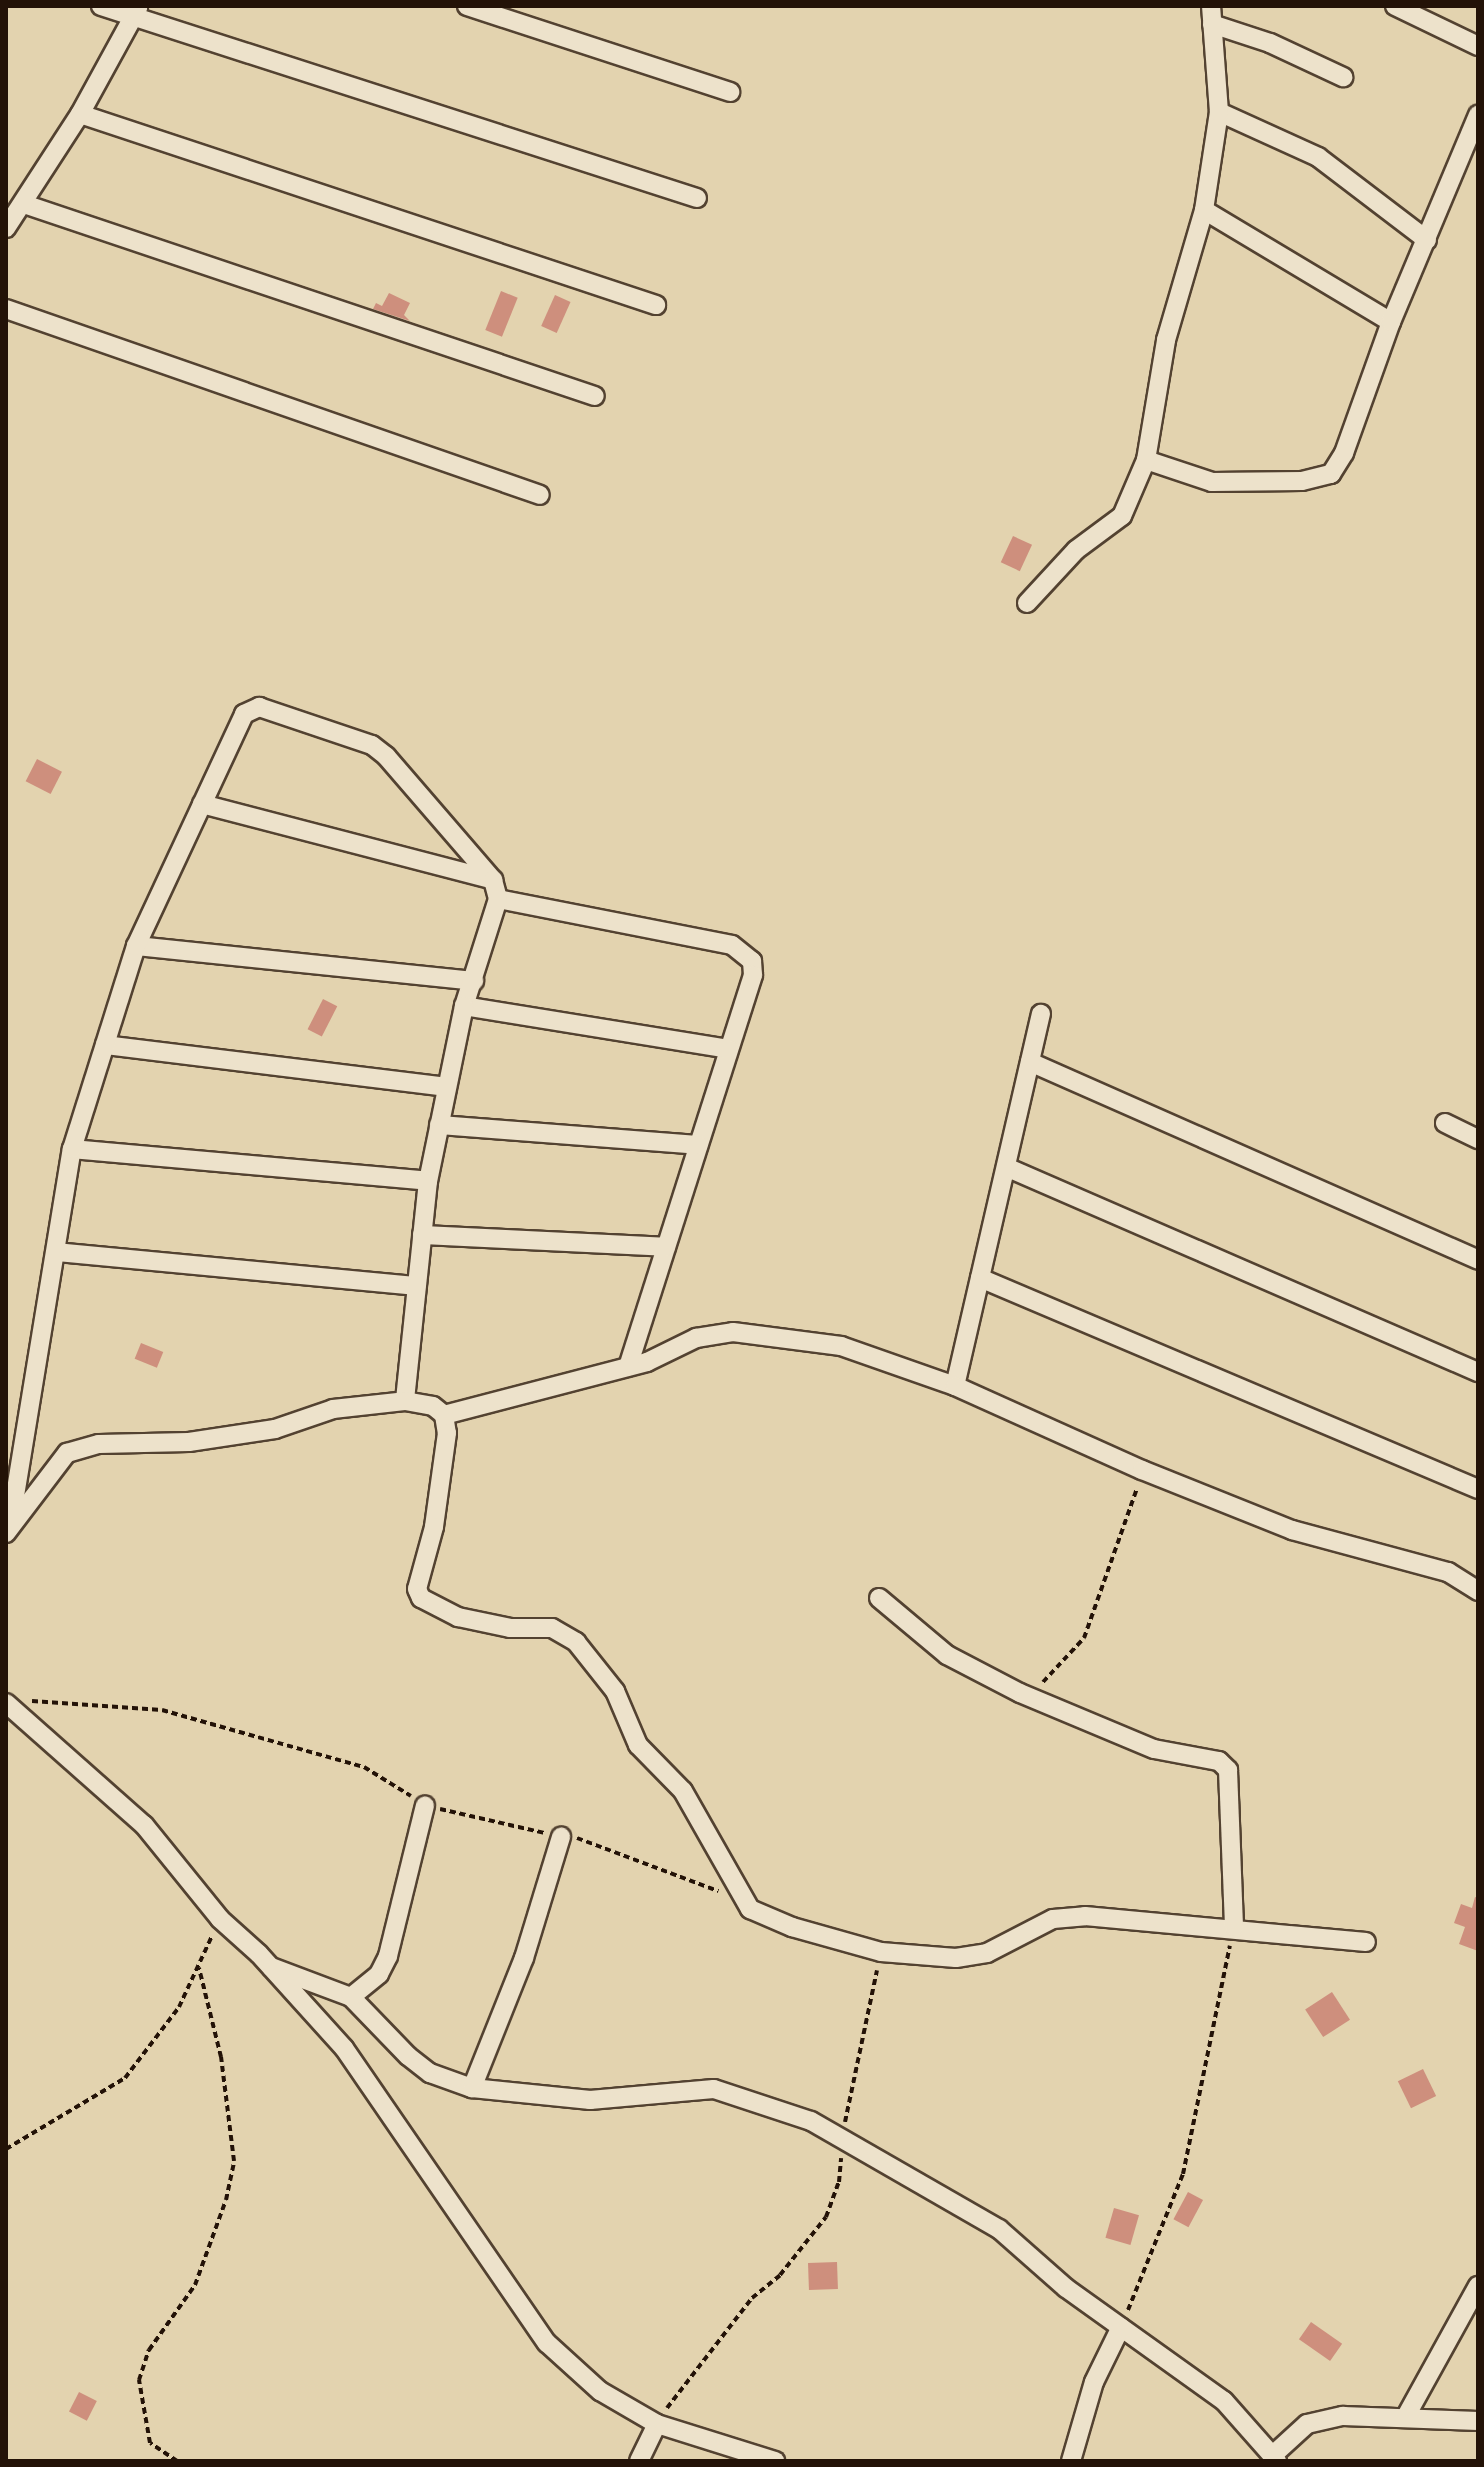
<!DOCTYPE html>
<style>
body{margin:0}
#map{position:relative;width:1484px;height:2467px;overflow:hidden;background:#e3d3af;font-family:Cardo,serif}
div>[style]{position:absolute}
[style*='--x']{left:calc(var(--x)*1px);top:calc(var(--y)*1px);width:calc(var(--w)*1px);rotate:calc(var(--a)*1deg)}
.building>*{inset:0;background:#ce8f7d;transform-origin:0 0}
.path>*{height:4px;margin-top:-2px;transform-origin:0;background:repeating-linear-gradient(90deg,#231207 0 6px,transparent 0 10px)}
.roads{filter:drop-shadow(2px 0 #534231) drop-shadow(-2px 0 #534231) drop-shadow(0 2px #534231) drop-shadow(0 -2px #534231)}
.street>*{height:18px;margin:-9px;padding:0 9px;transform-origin:9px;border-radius:9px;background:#ede2cb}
span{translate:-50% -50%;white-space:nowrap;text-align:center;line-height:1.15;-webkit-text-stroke:6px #ede2cb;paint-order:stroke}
.frame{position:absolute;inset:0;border:8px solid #231207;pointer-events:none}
</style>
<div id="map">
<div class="building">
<i style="left:501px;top:291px;width:18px;height:42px;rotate:22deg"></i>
<i style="clip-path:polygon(389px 293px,410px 303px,404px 315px,410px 321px,373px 309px,376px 303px,382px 306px)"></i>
<i style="left:555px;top:295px;width:17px;height:34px;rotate:24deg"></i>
<i style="left:1013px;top:536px;width:21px;height:29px;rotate:25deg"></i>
<i style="left:37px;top:759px;width:28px;height:25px;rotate:27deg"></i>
<i style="left:323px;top:999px;width:16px;height:34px;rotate:27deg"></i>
<i style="left:141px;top:1343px;width:24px;height:17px;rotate:22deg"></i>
<i style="clip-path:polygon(1475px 1897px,1478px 1898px,1478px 1951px,1459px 1944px,1465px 1927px,1454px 1923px,1461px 1904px,1472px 1908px)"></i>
<i style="left:1332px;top:1992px;width:33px;height:32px;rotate:57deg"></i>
<i style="left:1423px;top:2069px;width:30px;height:28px;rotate:64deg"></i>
<i style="left:1188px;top:2192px;width:17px;height:31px;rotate:28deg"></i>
<i style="left:1114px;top:2208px;width:26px;height:31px;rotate:16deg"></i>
<i style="left:837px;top:2262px;width:27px;height:29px;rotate:88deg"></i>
<i style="left:1311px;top:2322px;width:38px;height:21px;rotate:35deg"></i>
<i style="left:79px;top:2392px;width:20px;height:22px;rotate:27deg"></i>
</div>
<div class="path">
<i style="--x:1043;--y:1682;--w:60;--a:-47"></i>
<i style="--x:1084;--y:1638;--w:159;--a:-70.5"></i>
<i style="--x:32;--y:1701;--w:130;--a:4"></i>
<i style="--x:162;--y:1710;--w:210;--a:15.8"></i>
<i style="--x:364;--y:1767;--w:55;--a:31.7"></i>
<i style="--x:440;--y:1809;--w:108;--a:12.9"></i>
<i style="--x:577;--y:1838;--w:151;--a:20.6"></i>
<i style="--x:845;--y:2122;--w:155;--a:-78.1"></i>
<i style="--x:6;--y:2149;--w:139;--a:-30.8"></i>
<i style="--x:125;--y:2078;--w:89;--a:-52.7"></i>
<i style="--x:179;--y:2007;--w:78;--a:-65.1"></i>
<i style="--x:1128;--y:2310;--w:147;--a:-68"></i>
<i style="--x:1183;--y:2174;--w:233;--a:-78.4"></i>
<i style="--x:667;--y:2408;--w:139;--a:-52.3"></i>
<i style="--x:752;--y:2298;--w:36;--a:-39"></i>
<i style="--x:780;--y:2275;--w:74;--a:-51.6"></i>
<i style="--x:826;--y:2217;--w:37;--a:-70"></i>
<i style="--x:839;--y:2182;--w:24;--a:-85"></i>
<i style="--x:177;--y:2461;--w:32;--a:-146"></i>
<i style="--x:150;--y:2443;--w:64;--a:-99.9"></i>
<i style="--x:139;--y:2380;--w:32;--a:-72"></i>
<i style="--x:149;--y:2350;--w:80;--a:-54.7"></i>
<i style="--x:195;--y:2285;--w:90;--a:-70"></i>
<i style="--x:226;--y:2200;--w:40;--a:-78"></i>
<i style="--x:234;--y:2161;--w:105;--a:-97.1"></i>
<i style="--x:221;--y:2057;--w:92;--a:-103.9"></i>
</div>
<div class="roads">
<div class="street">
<i style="--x:101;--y:6;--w:626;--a:17.86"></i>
<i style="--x:467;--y:6;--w:277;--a:18.1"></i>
<i style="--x:1395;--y:6;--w:92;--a:25.7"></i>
<i style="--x:1212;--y:24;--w:61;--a:18.1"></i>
<i style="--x:1270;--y:43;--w:81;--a:25"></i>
<i style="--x:1219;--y:112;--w:109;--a:24.4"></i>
<i style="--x:1318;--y:157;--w:137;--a:37.3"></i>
<i style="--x:80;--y:114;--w:607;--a:18.35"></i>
<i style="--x:24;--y:204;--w:602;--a:18.59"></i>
<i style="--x:1204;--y:210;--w:218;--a:30.9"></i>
<i style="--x:6;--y:228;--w:136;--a:-57"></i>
<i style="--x:80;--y:114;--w:121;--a:-61.3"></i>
<i style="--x:6;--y:309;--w:565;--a:19.2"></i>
<i style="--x:1146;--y:460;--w:70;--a:18.4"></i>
<i style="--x:1212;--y:482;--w:90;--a:-0.6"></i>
<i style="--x:1302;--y:481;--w:30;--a:-14"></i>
<i style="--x:1331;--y:474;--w:25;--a:-58"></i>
<i style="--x:1344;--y:453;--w:139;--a:-70.3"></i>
<i style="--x:1391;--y:322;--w:225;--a:-67.2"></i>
<i style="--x:1027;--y:603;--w:72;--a:-47.2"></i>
<i style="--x:1076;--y:550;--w:57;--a:-36.5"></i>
<i style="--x:1122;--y:516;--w:61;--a:-66.8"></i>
<i style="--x:1146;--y:460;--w:122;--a:-80.5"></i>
<i style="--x:1166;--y:340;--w:135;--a:-73.7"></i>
<i style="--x:1204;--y:210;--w:99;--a:-81.3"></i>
<i style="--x:1219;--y:112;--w:106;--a:-94.3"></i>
<i style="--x:202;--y:804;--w:301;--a:14.6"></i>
<i style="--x:498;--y:899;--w:238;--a:11.1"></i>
<i style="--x:732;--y:945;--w:26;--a:39"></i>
<i style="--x:752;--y:961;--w:14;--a:86"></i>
<i style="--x:753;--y:975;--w:411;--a:107.7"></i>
<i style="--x:136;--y:946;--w:340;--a:5.9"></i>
<i style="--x:464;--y:1006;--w:268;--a:9.2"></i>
<i style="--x:105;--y:1045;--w:344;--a:7"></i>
<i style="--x:1030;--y:1062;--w:490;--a:23.8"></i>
<i style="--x:1445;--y:1123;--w:37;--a:26"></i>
<i style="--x:439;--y:1125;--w:260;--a:4.4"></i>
<i style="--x:72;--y:1149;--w:357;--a:5.1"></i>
<i style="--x:1006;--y:1167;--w:515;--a:23.48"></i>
<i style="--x:422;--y:1235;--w:244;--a:2.8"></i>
<i style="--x:56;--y:1252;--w:362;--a:5.4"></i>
<i style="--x:980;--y:1278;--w:541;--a:22.96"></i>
<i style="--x:955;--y:1386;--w:382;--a:-77"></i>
<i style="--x:444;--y:1415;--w:210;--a:-14.6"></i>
<i style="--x:647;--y:1362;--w:55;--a:-26.1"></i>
<i style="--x:696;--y:1338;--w:37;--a:-9"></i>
<i style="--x:733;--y:1332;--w:109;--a:7.4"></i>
<i style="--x:841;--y:1346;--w:121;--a:19.3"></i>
<i style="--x:955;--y:1386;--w:205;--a:24.2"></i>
<i style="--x:1142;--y:1470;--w:162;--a:21.8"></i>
<i style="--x:1292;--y:1530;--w:162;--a:15.1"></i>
<i style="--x:1448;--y:1572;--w:36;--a:32"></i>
<i style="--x:11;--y:1520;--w:376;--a:-80.7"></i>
<i style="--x:72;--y:1149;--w:213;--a:-72.5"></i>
<i style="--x:136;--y:946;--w:256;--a:-65"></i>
<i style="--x:244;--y:714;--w:17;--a:-25"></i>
<i style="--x:259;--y:707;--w:119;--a:18.6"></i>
<i style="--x:372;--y:745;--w:18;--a:38"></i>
<i style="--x:386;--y:756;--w:164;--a:49.2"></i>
<i style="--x:493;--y:880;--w:20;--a:75"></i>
<i style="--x:498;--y:899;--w:112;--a:107.6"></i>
<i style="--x:464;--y:1006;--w:179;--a:101.6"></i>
<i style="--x:428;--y:1181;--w:221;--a:96"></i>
<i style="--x:6;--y:1533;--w:101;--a:-52.7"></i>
<i style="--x:67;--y:1453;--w:33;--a:-16"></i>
<i style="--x:99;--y:1444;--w:90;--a:-1.3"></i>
<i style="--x:189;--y:1442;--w:87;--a:-8.6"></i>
<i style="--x:275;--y:1429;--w:61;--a:-19"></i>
<i style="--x:333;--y:1409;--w:72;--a:-6.3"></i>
<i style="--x:405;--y:1401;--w:28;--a:10"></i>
<i style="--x:433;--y:1406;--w:14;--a:39"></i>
<i style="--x:444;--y:1415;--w:18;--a:81"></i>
<i style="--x:447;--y:1433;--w:95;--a:97.9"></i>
<i style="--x:434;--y:1527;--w:64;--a:105.3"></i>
<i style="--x:417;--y:1589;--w:10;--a:66"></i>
<i style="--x:421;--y:1598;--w:42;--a:27.2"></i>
<i style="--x:458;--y:1617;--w:53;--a:11.9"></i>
<i style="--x:510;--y:1628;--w:42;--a:0"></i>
<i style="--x:552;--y:1628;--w:28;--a:30"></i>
<i style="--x:576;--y:1642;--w:63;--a:51.5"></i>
<i style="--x:615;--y:1691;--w:59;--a:66.9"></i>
<i style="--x:638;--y:1745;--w:64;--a:45.6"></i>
<i style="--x:683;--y:1791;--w:136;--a:60.4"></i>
<i style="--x:750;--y:1909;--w:46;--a:23.2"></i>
<i style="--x:792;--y:1927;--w:92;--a:15.7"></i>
<i style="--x:881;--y:1952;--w:75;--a:4.6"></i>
<i style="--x:956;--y:1958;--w:31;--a:-9"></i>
<i style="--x:987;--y:1953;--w:74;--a:-27.3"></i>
<i style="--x:1053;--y:1919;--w:32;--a:-5"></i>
<i style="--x:1085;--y:1916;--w:282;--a:5.3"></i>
<i style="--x:879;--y:1598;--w:89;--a:40"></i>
<i style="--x:947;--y:1655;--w:82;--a:27.5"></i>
<i style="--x:1020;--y:1693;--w:145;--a:22.7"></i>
<i style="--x:1154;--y:1749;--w:66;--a:10.5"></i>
<i style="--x:1219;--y:1761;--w:13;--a:45"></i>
<i style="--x:1228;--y:1770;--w:157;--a:87.8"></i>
<i style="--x:6;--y:1703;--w:184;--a:41.5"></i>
<i style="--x:144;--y:1825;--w:121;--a:51"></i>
<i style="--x:220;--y:1919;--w:52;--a:41.9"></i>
<i style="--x:259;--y:1954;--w:127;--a:47.9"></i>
<i style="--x:344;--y:2048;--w:358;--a:55.5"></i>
<i style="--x:547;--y:2343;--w:72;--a:42.2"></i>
<i style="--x:600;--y:2391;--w:66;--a:30.1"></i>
<i style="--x:657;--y:2424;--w:124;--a:17.4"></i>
<i style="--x:271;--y:1967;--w:85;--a:20.6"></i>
<i style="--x:351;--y:1997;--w:82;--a:46"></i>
<i style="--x:408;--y:2056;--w:28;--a:38"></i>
<i style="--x:430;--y:2073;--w:45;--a:19.7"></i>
<i style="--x:472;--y:2088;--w:119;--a:5.8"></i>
<i style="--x:590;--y:2100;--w:124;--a:-5.1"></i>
<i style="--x:714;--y:2089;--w:102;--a:18.3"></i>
<i style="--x:811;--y:2121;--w:217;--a:29.9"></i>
<i style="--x:999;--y:2229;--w:89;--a:41.4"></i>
<i style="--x:1066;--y:2288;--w:194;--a:35.6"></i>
<i style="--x:1224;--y:2401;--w:80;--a:48.5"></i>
<i style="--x:351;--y:1997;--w:36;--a:-39"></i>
<i style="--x:379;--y:1974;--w:20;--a:-63"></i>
<i style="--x:388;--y:1956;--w:155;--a:-76.2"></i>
<i style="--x:472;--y:2088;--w:140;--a:-68.2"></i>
<i style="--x:524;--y:1958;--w:127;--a:-73"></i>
<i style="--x:1405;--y:2418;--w:151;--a:-61.1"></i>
<i style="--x:1273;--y:2455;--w:46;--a:-42.4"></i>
<i style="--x:1307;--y:2424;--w:37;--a:-13"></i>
<i style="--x:1343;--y:2416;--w:135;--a:2.1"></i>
<i style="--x:639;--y:2461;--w:41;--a:-64.1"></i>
<i style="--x:1071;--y:2461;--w:82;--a:-73.8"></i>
<i style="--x:1094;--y:2382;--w:61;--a:-63.9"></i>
</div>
</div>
<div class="frame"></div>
</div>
